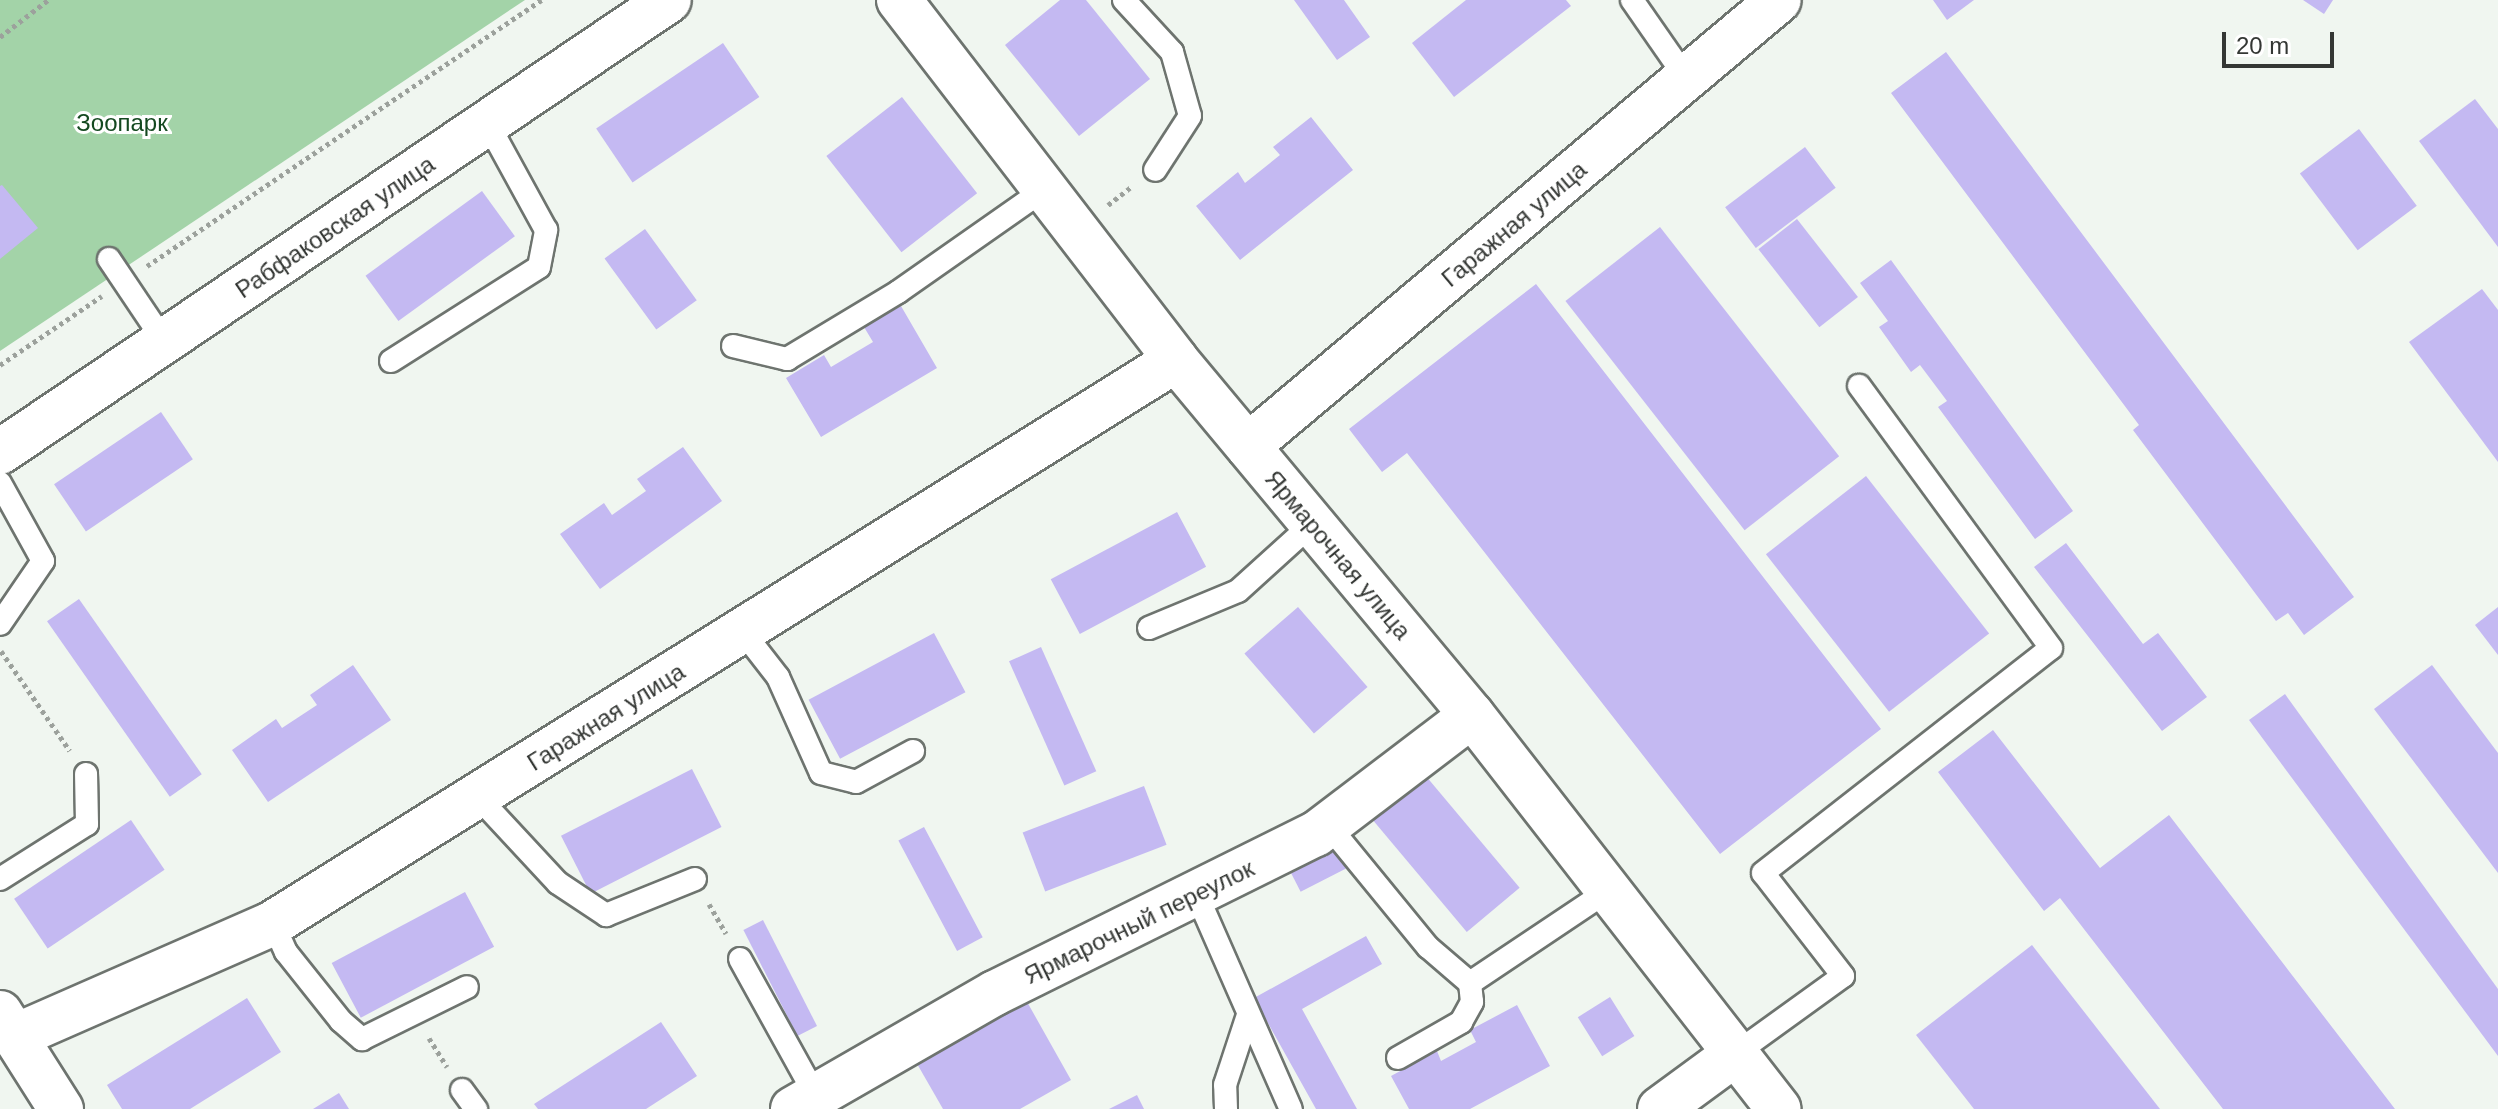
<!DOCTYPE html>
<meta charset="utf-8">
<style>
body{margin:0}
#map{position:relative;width:2498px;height:1109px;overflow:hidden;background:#f0f6f0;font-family:Helvetica,sans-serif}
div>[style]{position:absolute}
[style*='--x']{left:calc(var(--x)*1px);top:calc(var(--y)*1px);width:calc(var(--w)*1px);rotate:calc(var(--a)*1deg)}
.green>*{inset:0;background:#a3d3a8}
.building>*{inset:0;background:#c4b9f2;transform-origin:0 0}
.path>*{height:5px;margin-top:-2.5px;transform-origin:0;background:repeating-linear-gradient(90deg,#9ca19c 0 4px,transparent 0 8px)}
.roads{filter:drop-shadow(2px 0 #6e746f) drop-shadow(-2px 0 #6e746f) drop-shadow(0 2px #6e746f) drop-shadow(0 -2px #6e746f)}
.service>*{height:22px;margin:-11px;padding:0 11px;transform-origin:11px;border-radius:11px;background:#fff}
.minor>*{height:44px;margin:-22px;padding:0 22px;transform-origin:22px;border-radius:22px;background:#fff}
.secondary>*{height:44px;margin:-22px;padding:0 22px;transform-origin:22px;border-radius:22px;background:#fff}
span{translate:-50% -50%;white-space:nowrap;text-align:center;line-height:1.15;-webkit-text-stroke:6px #fff;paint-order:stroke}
.park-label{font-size:24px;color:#144920}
.street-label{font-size:24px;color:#343734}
.scale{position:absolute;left:2222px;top:32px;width:112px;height:36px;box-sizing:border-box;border:4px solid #343734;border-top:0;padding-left:10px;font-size:24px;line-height:28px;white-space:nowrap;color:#343734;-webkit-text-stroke:6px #fff;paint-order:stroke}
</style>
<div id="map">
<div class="green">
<i style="clip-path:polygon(0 0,525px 0,0 351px)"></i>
</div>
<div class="building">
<i style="clip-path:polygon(1060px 0,1086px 0,1150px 79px,1079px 136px,1005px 45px)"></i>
<i style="clip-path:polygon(1294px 0,1344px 0,1370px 37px,1337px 60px)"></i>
<i style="clip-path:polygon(1466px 0,1566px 0,1571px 6px,1454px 97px,1412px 43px)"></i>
<i style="clip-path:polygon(1933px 0,1974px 0,1947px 20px)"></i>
<i style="clip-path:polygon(2303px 0,2333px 0,2324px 14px)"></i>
<i style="left:723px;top:43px;width:65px;height:153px;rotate:56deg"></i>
<i style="clip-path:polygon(1946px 52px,2354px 597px,2304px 635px,2288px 613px,2276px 621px,2133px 430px,2139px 425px,1891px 93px)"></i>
<i style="left:902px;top:97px;width:122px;height:96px;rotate:52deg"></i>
<i style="clip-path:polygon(2475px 99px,2498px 129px,2498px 247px,2419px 141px)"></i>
<i style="clip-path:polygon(1311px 117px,1353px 170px,1240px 260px,1196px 206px,1238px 172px,1245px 183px,1280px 155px,1273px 147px)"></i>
<i style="left:2359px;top:129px;width:96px;height:74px;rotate:53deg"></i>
<i style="left:1805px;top:147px;width:51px;height:100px;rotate:53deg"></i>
<i style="clip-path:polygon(2px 185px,38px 228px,0 259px,0 186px)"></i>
<i style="left:482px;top:191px;width:56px;height:144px;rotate:54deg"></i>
<i style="left:1797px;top:219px;width:99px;height:49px;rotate:52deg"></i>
<i style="left:1660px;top:227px;width:291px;height:120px;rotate:52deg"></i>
<i style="left:645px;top:229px;width:88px;height:50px;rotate:54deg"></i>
<i style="clip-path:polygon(1891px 260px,2073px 511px,2035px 539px,1938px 407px,1947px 401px,1920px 365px,1911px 372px,1879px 327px,1888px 321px,1860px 283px)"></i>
<i style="clip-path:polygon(1536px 284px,1881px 729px,1720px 854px,1407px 453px,1382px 472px,1349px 429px)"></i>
<i style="clip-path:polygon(2482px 289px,2498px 310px,2498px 462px,2409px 342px)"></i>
<i style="clip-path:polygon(901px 306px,937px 368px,821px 437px,786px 378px,824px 355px,831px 367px,873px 342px,864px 327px)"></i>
<i style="left:161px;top:412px;width:57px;height:129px;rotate:56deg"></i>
<i style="clip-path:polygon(683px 447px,722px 501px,600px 589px,560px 534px,604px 503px,612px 515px,646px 491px,637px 479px)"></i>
<i style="left:1866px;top:476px;width:200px;height:127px;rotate:52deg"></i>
<i style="left:1177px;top:512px;width:62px;height:143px;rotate:62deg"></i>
<i style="clip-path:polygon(2066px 543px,2143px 644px,2158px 633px,2207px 697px,2162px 731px,2034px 567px)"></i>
<i style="left:79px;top:599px;width:214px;height:39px;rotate:55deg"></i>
<i style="left:1298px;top:607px;width:106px;height:71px;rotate:49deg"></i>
<i style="clip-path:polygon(2498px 607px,2498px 655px,2475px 625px)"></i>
<i style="left:934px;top:633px;width:67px;height:142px;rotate:62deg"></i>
<i style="left:1041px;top:647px;width:136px;height:35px;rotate:66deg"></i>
<i style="clip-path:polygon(353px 665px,391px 720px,268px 802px,232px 750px,276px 719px,282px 728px,317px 705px,310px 695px)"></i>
<i style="clip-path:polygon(2432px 665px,2498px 753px,2498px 873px,2374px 709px)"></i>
<i style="clip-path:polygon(2285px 694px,2498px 989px,2498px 1056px,2249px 720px)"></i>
<i style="clip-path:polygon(1993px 730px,2100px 868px,2169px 815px,2395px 1109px,2223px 1109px,2060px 898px,2044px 911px,1938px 772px)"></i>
<i style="left:692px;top:769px;width:65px;height:147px;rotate:63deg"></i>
<i style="left:1420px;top:769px;width:155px;height:69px;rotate:50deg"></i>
<i style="left:1144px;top:786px;width:63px;height:130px;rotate:69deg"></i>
<i style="left:131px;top:820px;width:60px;height:141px;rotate:56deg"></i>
<i style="left:924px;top:827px;width:125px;height:29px;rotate:62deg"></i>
<i style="left:1332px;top:841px;width:31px;height:51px;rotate:63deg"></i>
<i style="left:465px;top:892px;width:62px;height:151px;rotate:62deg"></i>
<i style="left:763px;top:920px;width:119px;height:22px;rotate:63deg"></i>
<i style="clip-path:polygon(1366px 936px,1382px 964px,1302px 1009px,1357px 1109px,1316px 1109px,1254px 998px)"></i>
<i style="clip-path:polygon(2032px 945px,2160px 1109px,1974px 1109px,1916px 1035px)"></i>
<i style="left:1610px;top:997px;width:46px;height:38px;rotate:58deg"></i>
<i style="clip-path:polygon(247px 998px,281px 1052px,190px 1109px,122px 1109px,107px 1085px)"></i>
<i style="clip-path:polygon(1026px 1000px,1071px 1080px,1020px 1109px,943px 1109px,916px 1062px)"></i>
<i style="clip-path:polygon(1517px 1005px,1550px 1066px,1470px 1109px,1409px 1109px,1391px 1076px,1437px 1051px,1441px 1061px,1476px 1042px,1470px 1030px)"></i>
<i style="clip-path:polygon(661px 1022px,697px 1076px,646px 1109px,538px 1109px,534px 1104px)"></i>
<i style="clip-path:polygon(339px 1093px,349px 1109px,313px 1109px)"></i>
<i style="clip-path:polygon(1137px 1095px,1144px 1109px,1109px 1109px)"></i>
</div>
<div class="path">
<i style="--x:0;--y:37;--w:61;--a:-37.6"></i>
<i style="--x:1108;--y:205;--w:29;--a:-38"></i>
<i style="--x:147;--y:266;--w:476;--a:-34"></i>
<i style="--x:0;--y:365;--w:123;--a:-34.1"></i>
<i style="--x:1;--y:651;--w:121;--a:55.4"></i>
<i style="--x:709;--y:904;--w:34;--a:60"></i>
<i style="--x:429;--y:1038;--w:34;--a:58"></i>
</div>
<div class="roads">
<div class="service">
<i style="--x:1124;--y:0;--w:71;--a:47.3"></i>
<i style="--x:1172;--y:52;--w:66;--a:74.3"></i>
<i style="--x:1190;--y:116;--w:64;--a:122.9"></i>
<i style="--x:1632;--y:0;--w:96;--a:55.2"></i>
<i style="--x:109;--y:259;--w:99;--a:56.1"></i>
<i style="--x:733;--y:346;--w:56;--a:13.5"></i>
<i style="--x:787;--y:359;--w:130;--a:-31.1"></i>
<i style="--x:898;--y:292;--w:179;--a:-35"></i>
<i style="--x:391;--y:361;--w:175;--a:-32.4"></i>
<i style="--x:539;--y:267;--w:38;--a:-79"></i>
<i style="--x:546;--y:230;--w:121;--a:-118.7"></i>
<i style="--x:0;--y:483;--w:89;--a:61.1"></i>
<i style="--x:43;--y:561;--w:76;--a:124.3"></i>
<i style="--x:1149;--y:628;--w:96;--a:-22.6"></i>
<i style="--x:1238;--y:591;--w:100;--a:-42.2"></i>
<i style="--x:743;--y:632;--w:57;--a:52.1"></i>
<i style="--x:778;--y:677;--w:105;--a:65.9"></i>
<i style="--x:821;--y:773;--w:36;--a:14"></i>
<i style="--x:856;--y:782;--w:65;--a:-28.5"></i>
<i style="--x:478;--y:797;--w:117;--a:47.1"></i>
<i style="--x:558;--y:883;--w:58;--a:33.7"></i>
<i style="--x:606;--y:915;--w:96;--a:-22"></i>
<i style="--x:1328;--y:825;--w:158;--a:50.7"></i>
<i style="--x:1428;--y:947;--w:55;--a:40.6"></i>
<i style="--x:0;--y:879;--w:103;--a:-32.3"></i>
<i style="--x:87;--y:824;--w:50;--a:-91.1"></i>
<i style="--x:1196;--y:893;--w:236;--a:66.3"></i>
<i style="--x:273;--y:923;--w:32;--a:66"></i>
<i style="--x:286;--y:952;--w:88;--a:51.4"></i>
<i style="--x:341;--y:1021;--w:28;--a:41"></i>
<i style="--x:362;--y:1039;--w:117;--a:-26.3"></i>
<i style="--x:740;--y:959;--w:157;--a:61"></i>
<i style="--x:1735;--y:1054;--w:133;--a:-35.8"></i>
<i style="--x:1843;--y:976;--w:130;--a:-127.8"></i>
<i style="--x:1763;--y:873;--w:365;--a:-38"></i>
<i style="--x:2051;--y:648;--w:325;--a:-126.2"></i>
<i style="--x:1398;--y:1058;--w:73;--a:-29.7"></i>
<i style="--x:1461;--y:1022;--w:23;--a:-61"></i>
<i style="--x:1472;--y:1002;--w:19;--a:-96"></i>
<i style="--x:1470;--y:983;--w:167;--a:-33.8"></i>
<i style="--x:462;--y:1090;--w:24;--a:54"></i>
<i style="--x:1226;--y:1109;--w:24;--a:-92"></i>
<i style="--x:1225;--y:1085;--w:74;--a:-71.8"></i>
</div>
<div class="minor">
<i style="--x:899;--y:0;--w:454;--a:52.4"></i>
<i style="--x:1176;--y:360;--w:462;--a:50.2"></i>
<i style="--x:1472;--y:715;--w:499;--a:52.1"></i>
<i style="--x:1248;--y:446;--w:693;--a:-40.03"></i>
<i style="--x:0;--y:1013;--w:114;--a:57.6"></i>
<i style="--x:16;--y:1036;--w:281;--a:-23.7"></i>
<i style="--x:273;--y:923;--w:1064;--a:-31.94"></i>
<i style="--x:793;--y:1109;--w:233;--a:-29.9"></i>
<i style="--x:995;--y:993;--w:358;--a:-26.4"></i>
<i style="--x:1316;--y:834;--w:196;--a:-37.3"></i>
<i style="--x:1660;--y:1109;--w:93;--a:-36.3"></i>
</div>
<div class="secondary">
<i style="--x:0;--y:452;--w:807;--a:-34.04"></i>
</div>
</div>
<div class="park-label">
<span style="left:122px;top:123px">Зоопарк</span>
</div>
<div class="street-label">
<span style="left:1514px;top:224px;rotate:-40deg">Гаражная улица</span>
<span style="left:335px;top:227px;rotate:-34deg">Рабфаковская улица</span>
<span style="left:1338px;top:555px;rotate:50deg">Ярмарочная улица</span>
<span style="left:606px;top:717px;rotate:-32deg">Гаражная улица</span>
<span style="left:1139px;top:922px;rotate:-26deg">Ярмарочный переулок</span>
</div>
<div class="scale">20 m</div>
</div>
